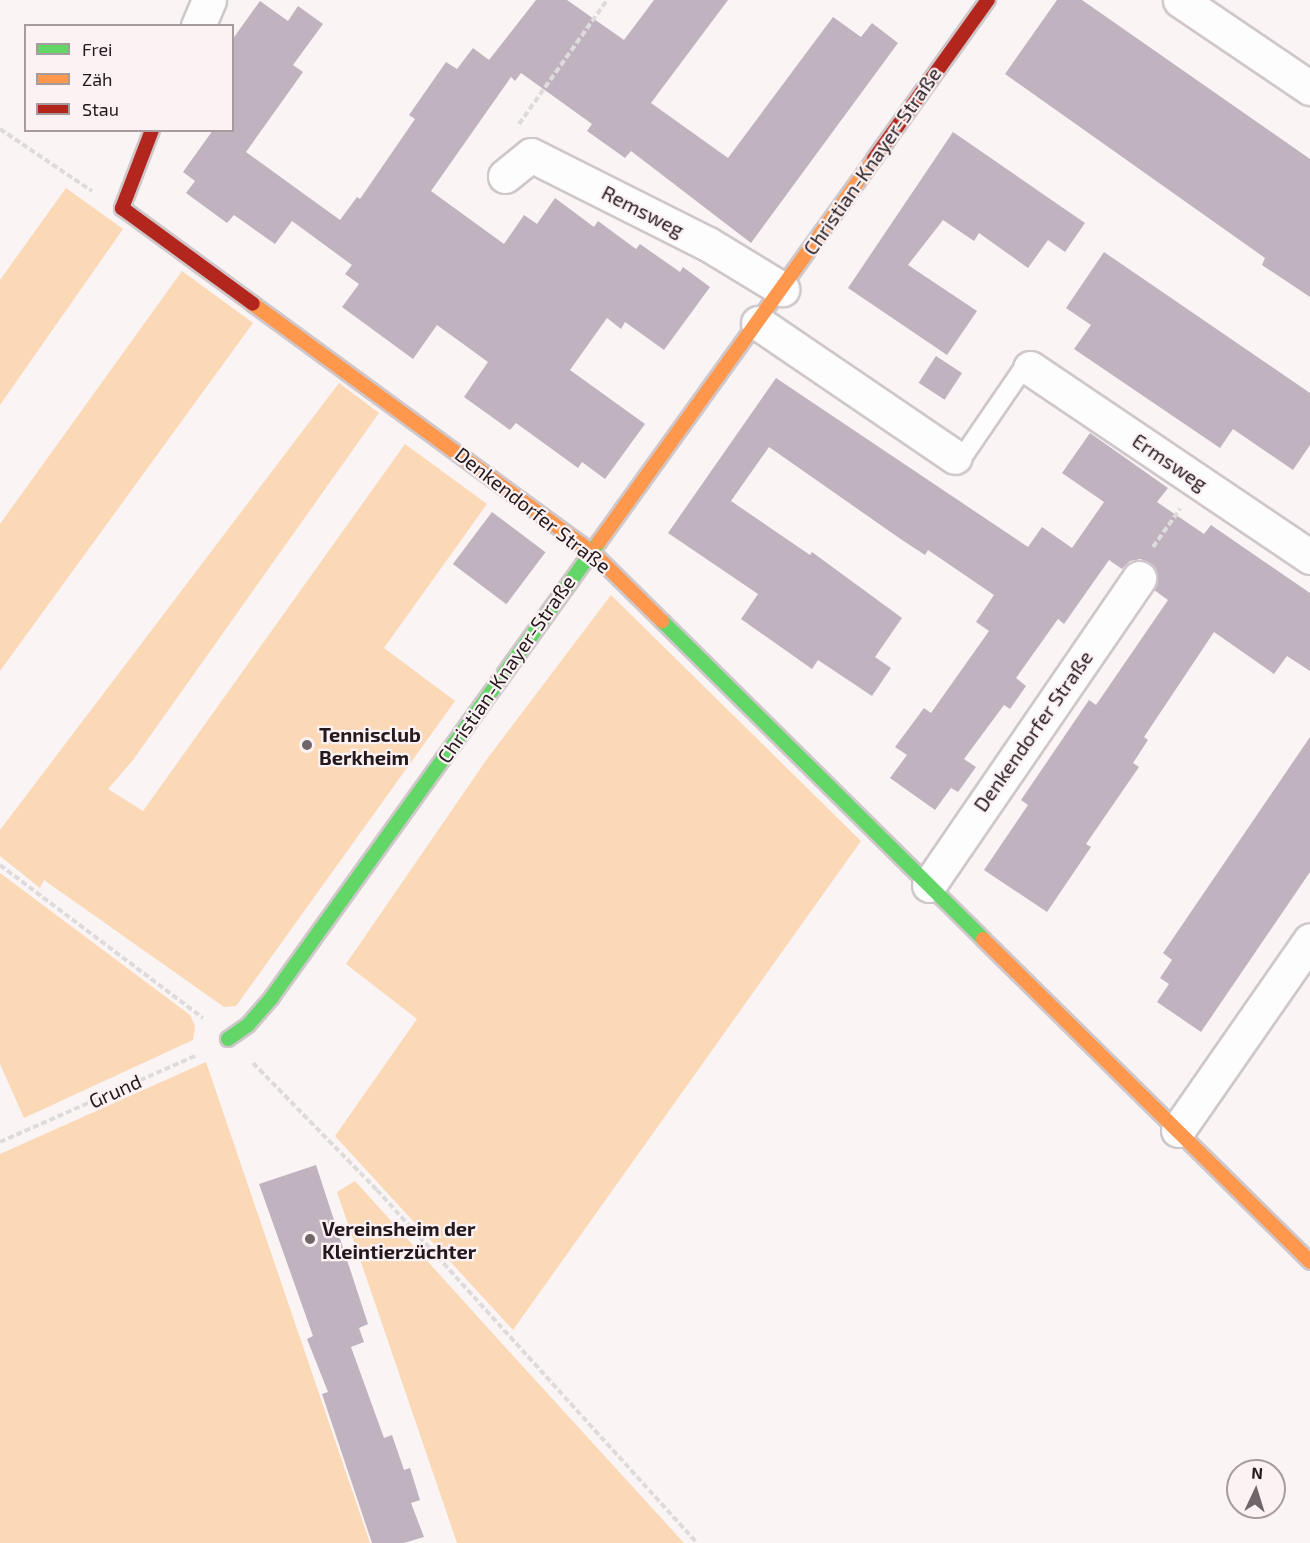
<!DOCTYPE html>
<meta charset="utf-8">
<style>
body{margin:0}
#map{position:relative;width:1310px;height:1543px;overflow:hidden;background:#faf4f5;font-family:"Exo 2",sans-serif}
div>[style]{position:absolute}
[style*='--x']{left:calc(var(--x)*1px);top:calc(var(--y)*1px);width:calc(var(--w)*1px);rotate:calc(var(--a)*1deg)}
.green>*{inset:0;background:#fbd8b6}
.building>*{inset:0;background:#c0b3bf;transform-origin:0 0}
.path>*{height:4px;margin-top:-2px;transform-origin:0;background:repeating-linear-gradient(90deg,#dedbdc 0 6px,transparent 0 9px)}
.roads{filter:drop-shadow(2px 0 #cfc7ca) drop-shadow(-2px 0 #cfc7ca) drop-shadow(0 2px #cfc7ca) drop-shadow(0 -2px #cfc7ca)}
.lane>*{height:18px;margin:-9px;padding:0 9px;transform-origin:9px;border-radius:9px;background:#fefdfe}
.street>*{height:33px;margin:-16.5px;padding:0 16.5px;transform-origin:16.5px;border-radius:16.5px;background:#fefdfe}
.fast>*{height:14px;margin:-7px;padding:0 7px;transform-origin:7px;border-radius:7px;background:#63d668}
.slow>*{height:14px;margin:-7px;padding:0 7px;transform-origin:7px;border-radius:7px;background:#ff974d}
.jam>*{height:14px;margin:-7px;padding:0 7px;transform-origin:7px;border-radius:7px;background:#b3261e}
.dots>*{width:16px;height:16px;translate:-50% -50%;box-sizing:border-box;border:3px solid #fcf2f4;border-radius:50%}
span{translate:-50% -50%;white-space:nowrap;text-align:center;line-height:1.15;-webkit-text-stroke:4.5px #fcf2f4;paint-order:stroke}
.street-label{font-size:20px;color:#241a1d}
.poi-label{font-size:20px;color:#241a1d;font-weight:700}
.left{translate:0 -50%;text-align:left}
.legend{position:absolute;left:24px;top:24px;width:210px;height:108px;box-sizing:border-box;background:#fcf2f4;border:2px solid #a69c9e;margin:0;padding:8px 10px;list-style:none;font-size:18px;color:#241a1d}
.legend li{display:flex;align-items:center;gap:12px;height:30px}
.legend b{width:30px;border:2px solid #a69c9e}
.north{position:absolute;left:1226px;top:1459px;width:60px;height:60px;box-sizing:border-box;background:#fcf2f4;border:2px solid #a69c9e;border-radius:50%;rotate:4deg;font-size:16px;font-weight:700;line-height:24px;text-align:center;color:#241a1d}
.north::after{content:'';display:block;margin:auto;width:21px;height:27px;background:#6f6669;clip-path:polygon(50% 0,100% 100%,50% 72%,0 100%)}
</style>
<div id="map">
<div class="green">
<i style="clip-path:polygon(66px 188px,123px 229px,0 405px,0 280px)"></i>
<i style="clip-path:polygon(182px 271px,253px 323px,0 671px,0 524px)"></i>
<i style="clip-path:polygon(339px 383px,379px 413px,133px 760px,108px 789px,143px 811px,405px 444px,487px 504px,384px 648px,455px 701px,236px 1006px,224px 1007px,44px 880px,40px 888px,0 856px,0 830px)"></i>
<i style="clip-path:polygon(611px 595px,861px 841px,513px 1330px,335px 1136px,417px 1019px,346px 964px,487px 759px)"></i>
<i style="clip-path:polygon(0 873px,190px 1015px,195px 1026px,193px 1040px,24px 1118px,0 1064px)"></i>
<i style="clip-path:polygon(206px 1062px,370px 1543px,0 1543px,0 1154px)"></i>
<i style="clip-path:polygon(355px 1181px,505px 1347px,684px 1543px,457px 1543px,337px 1192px)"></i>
</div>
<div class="building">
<i style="clip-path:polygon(536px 0,567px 0,624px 40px,654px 0,728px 0,651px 103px,728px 158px,833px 17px,861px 37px,872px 23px,898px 43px,751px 243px,631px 151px,625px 158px,587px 131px,592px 124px,521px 73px,515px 81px,511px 77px,431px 191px,504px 244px,524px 215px,537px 224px,555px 198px,594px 227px,598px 221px,636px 249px,640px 244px,680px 272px,683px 267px,710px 287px,664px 350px,625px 322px,621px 329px,607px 318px,570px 370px,645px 424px,605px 479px,582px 462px,578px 468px,516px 423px,510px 430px,464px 397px,488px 362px,437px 325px,413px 359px,342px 307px,359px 284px,345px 274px,352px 265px,292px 221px,275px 244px,234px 215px,227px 223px,186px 193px,195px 181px,183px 172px,213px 130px,232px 130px,232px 40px,260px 1px,288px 21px,298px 6px,323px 24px,293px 65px,303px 72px,246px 152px,340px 220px,357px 197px,360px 199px,415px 119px,409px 115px,446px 62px,457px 69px,473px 48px,489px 60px)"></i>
<i style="clip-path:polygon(1057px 0,1082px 0,1310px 159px,1310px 297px,1262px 265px,1265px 258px,1005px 74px)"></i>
<i style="clip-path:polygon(953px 132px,1085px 223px,1065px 252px,1048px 240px,1028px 268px,979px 233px,974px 241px,943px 220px,908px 265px,977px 311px,947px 355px,848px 288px)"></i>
<i style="clip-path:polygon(1104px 252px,1310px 393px,1310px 445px,1293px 470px,1233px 429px,1220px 448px,1074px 349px,1091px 325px,1066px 308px)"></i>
<i style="left:936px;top:356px;width:31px;height:32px;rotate:33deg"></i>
<i style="clip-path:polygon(776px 378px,1028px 547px,1042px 527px,1072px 548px,1104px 502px,1062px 473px,1090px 433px,1168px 488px,1157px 502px,1204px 534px,1211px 525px,1310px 593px,1310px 671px,1287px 656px,1274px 674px,1214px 632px,1144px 737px,1148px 740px,1133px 763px,1139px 767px,1086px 844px,1091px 847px,1047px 912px,984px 870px,1028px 805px,1021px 800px,1089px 700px,1096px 705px,1168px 600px,1154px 590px,1158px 580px,1156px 569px,1141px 559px,1130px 561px,1122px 569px,1109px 560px,1064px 624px,1058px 619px,1016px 678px,1026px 686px,1010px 709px,1004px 705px,964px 759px,976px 767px,958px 792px,951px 788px,935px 810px,890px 778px,907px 755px,895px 747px,924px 708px,931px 713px,989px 631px,976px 622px,994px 595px,928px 550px,925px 555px,902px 540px,769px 447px,731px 501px,810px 555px,812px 552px,902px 618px,875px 657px,891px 668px,872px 696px,818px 660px,812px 669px,741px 619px,758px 594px,668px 533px)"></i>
<i style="left:492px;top:512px;width:67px;height:65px;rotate:37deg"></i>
<i style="clip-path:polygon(1310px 737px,1310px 872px,1201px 1032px,1157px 1002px,1169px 984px,1160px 978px,1172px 960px,1163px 953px)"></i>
<i style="clip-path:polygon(316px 1165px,368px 1324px,359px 1328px,364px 1342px,351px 1347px,384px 1438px,392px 1435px,404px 1470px,410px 1468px,420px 1500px,411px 1503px,424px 1537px,404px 1543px,372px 1543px,322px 1394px,328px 1392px,307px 1339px,313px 1336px,259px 1184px)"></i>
</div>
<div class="path">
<i style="--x:519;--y:124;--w:152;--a:-54.6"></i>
<i style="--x:0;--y:129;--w:111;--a:34"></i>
<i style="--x:1153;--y:547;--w:47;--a:-54.6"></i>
<i style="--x:0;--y:865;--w:254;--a:37"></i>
<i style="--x:253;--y:1063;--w:177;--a:45.7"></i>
<i style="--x:377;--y:1190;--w:476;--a:47.8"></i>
<i style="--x:0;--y:1142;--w:215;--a:-23.8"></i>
</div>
<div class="roads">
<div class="lane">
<i style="--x:955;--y:457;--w:12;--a:-24"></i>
<i style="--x:966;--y:452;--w:96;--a:-55.6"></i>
<i style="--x:1020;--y:373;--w:11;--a:-27"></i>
</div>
<div class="street">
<i style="--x:1180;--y:0;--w:157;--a:34.1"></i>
<i style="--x:198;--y:26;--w:28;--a:-67"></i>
<i style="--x:505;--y:176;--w:33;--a:-39"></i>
<i style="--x:531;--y:155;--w:198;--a:26.7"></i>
<i style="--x:708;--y:244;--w:87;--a:31.3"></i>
<i style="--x:758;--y:323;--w:238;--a:34.2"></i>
<i style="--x:1030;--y:368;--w:338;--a:34"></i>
<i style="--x:929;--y:885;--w:372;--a:-55.6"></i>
<i style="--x:1178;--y:1130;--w:231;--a:-55.2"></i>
</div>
<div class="fast">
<i style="--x:662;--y:621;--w:452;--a:44.7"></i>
<i style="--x:228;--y:1039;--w:24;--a:-35"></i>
<i style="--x:248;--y:1025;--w:37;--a:-49"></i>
<i style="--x:272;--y:997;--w:560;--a:-54.3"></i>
</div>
<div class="slow">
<i style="--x:253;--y:304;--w:419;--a:36.2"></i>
<i style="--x:591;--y:551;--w:100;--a:44.6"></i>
<i style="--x:599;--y:542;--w:472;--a:-54.3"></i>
<i style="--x:983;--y:939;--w:460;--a:44.6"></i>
</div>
<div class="jam">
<i style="--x:152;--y:130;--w:84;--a:111"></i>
<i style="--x:122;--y:208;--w:162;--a:36.2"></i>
<i style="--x:874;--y:159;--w:196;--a:-54.4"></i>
</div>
</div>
<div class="dots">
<i style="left:307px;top:745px;background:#6f6669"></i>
<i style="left:310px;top:1239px;background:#6f6669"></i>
</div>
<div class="street-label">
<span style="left:872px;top:161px;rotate:-55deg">Christian-Knayer-Straße</span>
<span style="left:643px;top:211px;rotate:27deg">Remsweg</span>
<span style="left:1170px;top:462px;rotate:34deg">Ermsweg</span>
<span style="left:533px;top:510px;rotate:38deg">Denkendorfer Straße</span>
<span style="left:506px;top:669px;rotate:-55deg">Christian-Knayer-Straße</span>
<span style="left:1033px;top:731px;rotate:-55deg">Denkendorfer Straße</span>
<span style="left:115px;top:1091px;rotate:-24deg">Grund</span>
</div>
<div class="poi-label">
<span class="left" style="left:319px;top:746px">Tennisclub<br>Berkheim</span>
<span class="left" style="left:322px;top:1240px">Vereinsheim der<br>Kleintierzüchter</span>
</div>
<ul class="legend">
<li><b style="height:8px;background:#63d668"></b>Frei</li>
<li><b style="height:8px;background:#ff974d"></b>Zäh</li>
<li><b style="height:8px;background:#b3261e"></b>Stau</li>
</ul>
<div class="north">N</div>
</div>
